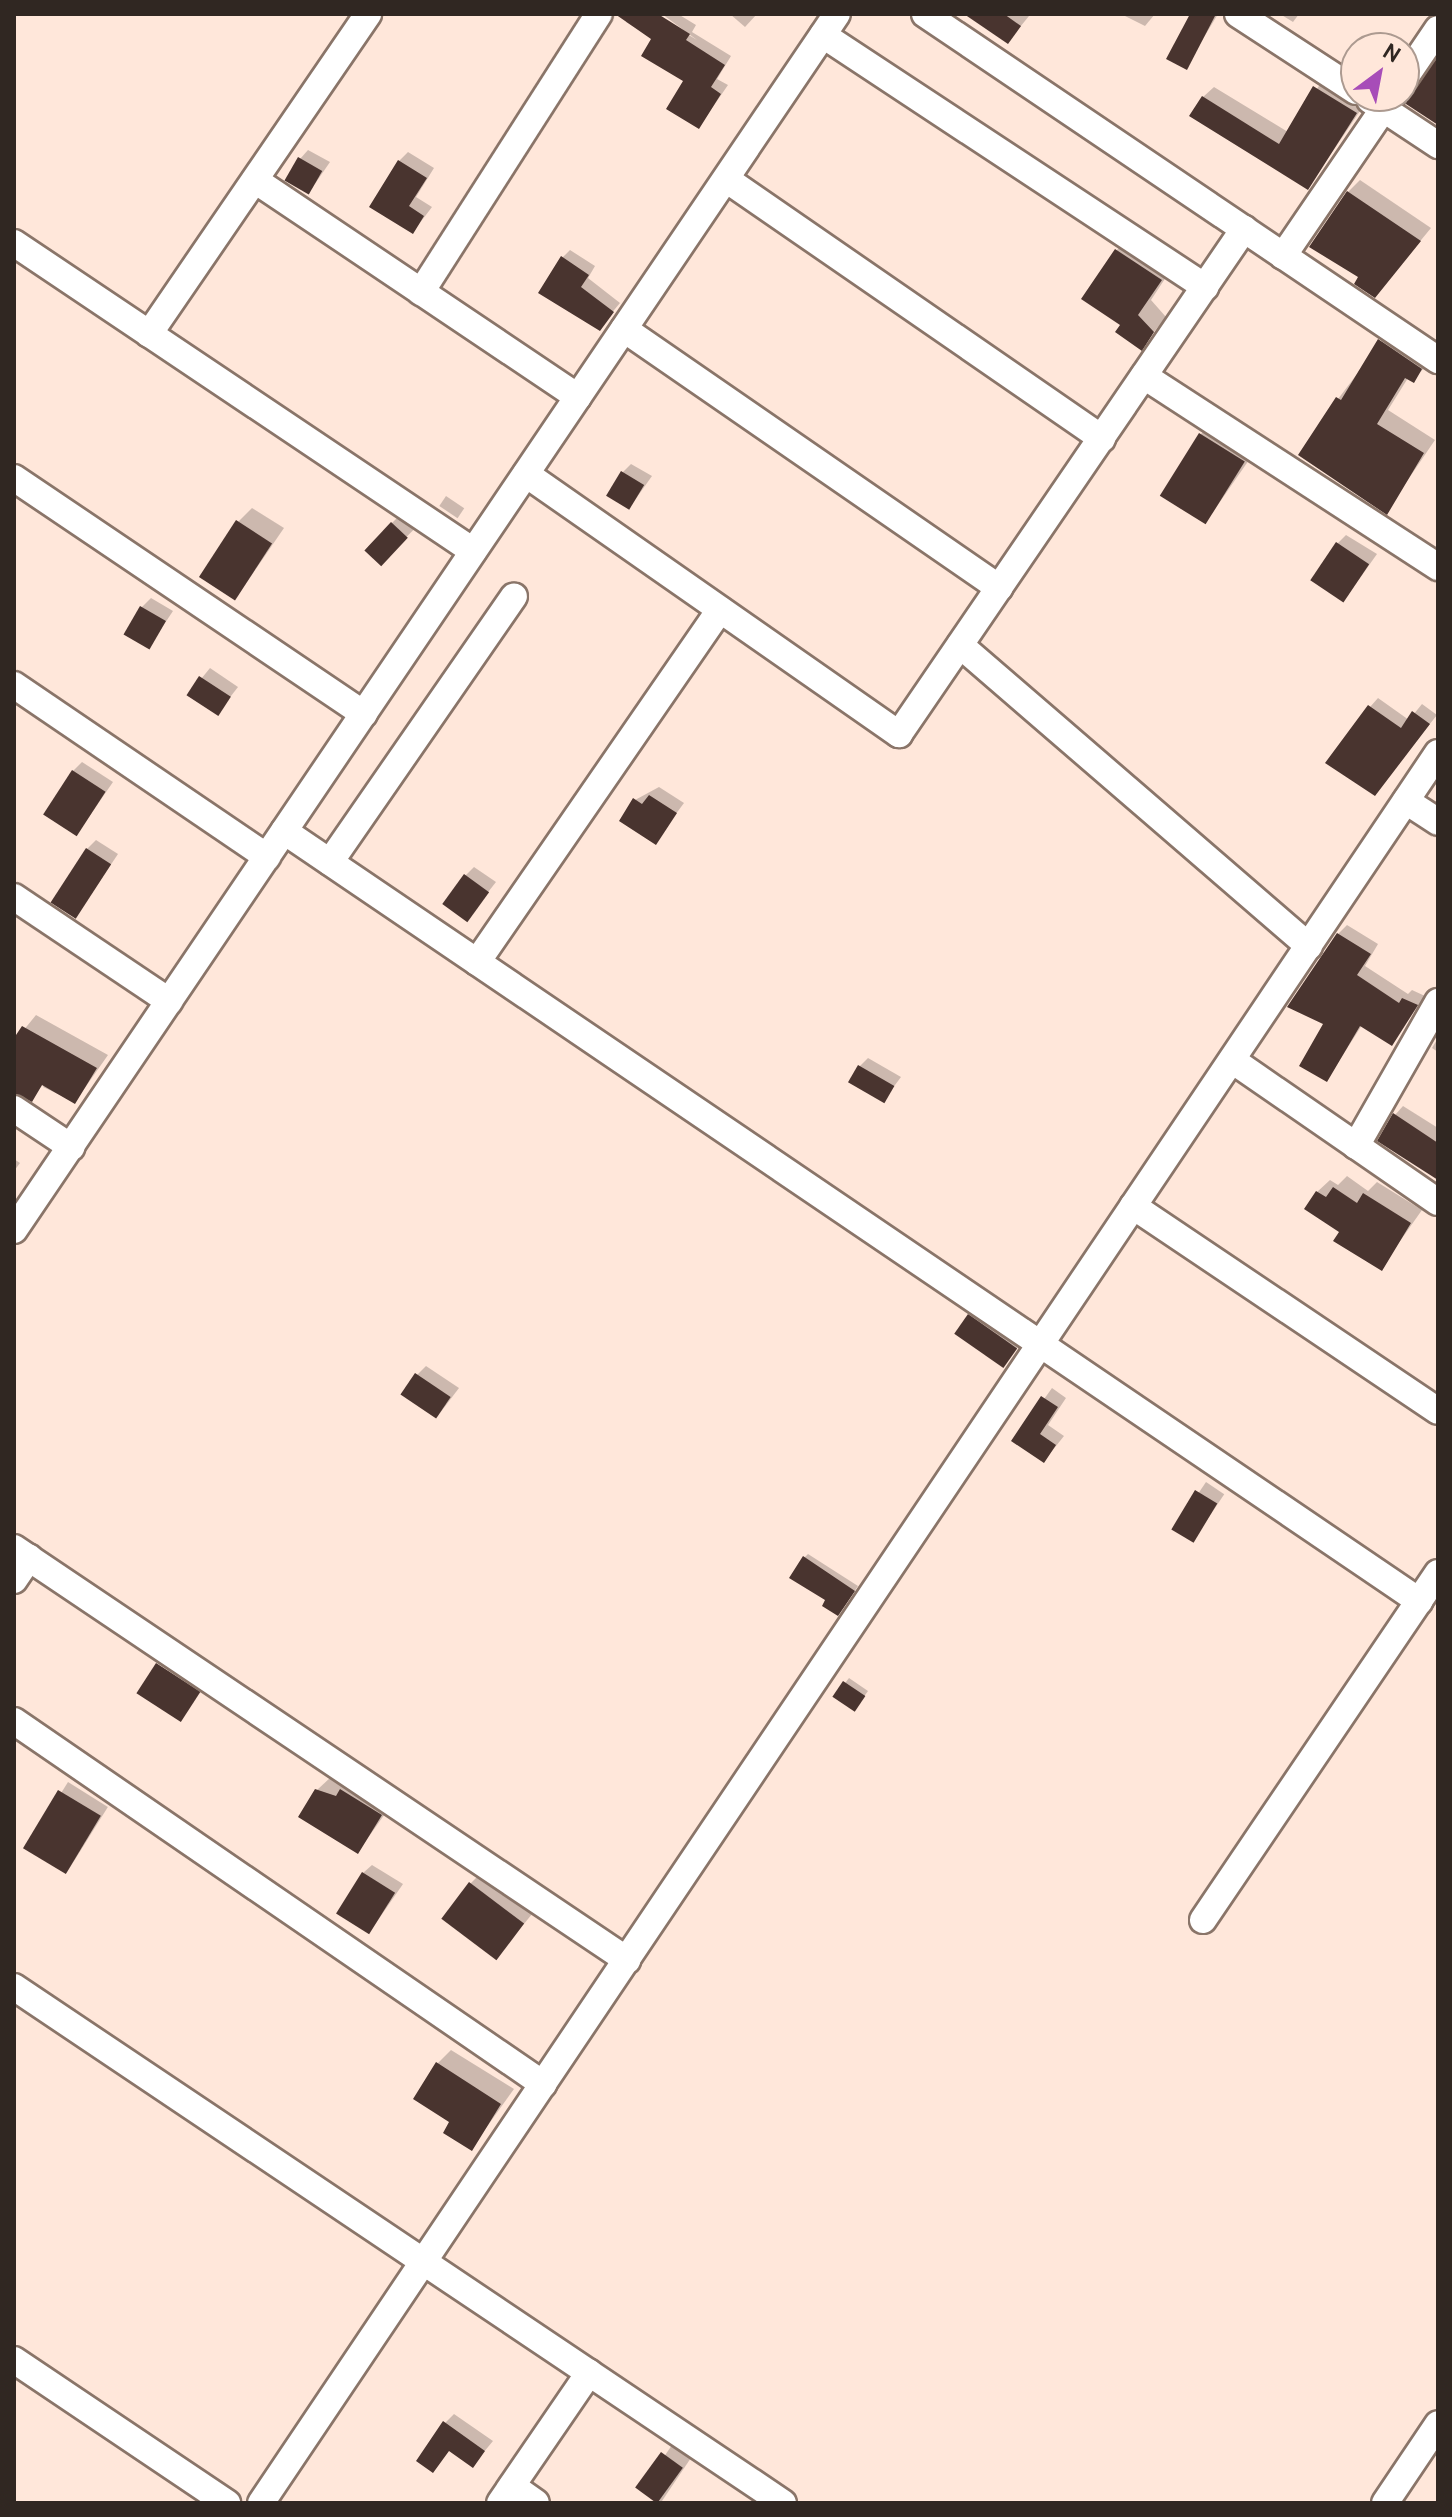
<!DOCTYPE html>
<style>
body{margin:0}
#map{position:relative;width:1452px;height:2517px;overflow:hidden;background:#ffe7da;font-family:Cabin,sans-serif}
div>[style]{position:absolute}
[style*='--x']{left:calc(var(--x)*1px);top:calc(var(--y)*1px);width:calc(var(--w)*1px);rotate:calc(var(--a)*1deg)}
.shadow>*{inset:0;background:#0003;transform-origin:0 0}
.building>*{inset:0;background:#49342f;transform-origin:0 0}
.roads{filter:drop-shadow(2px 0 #8a7569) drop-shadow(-2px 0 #8a7569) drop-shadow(0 2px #8a7569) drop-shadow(0 -2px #8a7569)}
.minor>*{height:26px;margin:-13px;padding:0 13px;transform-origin:13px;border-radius:13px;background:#fff}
span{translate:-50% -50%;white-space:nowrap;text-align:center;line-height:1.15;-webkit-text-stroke:8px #ffe7da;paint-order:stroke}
.frame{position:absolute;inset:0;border:16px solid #302722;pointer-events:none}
.north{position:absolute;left:1340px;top:32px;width:80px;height:80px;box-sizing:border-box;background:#ffe7da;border:2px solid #ac9a90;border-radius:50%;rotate:32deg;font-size:22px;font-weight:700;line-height:32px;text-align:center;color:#302722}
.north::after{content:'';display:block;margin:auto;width:28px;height:36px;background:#a74db8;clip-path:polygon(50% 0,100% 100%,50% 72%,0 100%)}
</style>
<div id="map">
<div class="shadow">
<i style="clip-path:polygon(631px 14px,654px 14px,697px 40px,662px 14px,678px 14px,696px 25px,692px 32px,731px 56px,717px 79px,728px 85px,699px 127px,686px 81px,654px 39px,626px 22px)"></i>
<i style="clip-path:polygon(730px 14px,757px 14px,745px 27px)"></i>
<i style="clip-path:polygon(968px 14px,1026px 14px,1029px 16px,1008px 42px)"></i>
<i style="clip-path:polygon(1121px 14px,1155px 14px,1145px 26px)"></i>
<i style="clip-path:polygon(1192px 14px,1218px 14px,1186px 67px)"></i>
<i style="clip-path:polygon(1280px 14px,1299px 14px,1293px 22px)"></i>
<i style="clip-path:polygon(1325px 77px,1366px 102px,1308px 188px,1203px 97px,1214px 87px,1288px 132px)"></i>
<i style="clip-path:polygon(308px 150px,330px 162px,308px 194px,300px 159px)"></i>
<i style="clip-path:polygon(408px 152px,434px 168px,416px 197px,432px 207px,413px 232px,399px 161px)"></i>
<i style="clip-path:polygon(1360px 180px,1431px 228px,1375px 296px,1361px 276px,1348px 192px)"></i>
<i style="clip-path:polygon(1130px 236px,1174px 265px,1151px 300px,1166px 317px,1141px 348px,1123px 324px,1117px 250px)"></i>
<i style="clip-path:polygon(570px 250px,595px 266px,588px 278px,620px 303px,599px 328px,562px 258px)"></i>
<i style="clip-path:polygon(1392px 328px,1434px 356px,1413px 381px,1408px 378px,1388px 410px,1435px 440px,1386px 512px,1338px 399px)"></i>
<i style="clip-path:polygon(1215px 420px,1258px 447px,1206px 522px,1201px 434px)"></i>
<i style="clip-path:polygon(631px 464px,652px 476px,630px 507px,622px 473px)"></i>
<i style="left:446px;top:496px;width:22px;height:12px;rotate:34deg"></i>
<i style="clip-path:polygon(252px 508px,284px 528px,236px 598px,238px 522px)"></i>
<i style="left:401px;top:514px;width:20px;height:50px;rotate:45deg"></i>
<i style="clip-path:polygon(1346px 535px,1377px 554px,1345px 599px,1337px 544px)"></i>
<i style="clip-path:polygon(151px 598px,173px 611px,149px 647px,142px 607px)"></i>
<i style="clip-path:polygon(210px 668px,238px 687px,217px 714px,188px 695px)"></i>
<i style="clip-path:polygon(1378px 698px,1409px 720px,1422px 704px,1437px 715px,1375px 793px,1370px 707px)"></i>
<i style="clip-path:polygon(82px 762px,113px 782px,77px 834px,73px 771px)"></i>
<i style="clip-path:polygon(659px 787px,684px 803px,655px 842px,635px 800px)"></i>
<i style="clip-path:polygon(96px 840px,118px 854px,76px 917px,87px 849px)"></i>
<i style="clip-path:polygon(474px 867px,496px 882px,467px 919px,465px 876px)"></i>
<i style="clip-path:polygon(1347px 925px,1378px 944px,1365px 966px,1408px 994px,1412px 990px,1425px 996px,1392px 1043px,1362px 1025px,1327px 1080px,1326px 1023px,1338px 934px)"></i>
<i style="clip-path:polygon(36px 1015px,108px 1055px,75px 1102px,43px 1087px,49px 1077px,31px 1099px,14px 1089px,14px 1042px)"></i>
<i style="clip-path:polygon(1438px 1038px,1438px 1052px,1432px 1048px)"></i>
<i style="clip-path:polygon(868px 1058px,901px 1077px,883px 1101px,859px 1067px)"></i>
<i style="clip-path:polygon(1403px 1106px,1438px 1128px,1438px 1155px,1395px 1115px)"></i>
<i style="clip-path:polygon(14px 1159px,20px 1163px,14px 1171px)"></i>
<i style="clip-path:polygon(1347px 1176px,1368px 1191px,1377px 1182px,1422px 1210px,1381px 1268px,1342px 1231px,1317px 1192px,1330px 1180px,1338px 1185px)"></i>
<i style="clip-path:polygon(978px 1307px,1025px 1338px,1004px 1365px,970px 1316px)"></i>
<i style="clip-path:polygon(426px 1366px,459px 1388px,437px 1417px,417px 1375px)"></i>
<i style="clip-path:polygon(1052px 1388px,1066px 1398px,1048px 1425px,1064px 1436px,1044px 1461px,1014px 1441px)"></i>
<i style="left:1206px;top:1482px;width:22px;height:57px;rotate:34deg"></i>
<i style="clip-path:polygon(808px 1554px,858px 1586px,842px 1610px,828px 1600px,804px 1558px)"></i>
<i style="left:167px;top:1655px;width:48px;height:11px;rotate:34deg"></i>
<i style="clip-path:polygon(849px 1678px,868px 1691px,858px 1705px,835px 1696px)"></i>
<i style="clip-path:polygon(331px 1777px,394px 1801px,358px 1852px,317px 1790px)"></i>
<i style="left:68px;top:1782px;width:47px;height:78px;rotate:32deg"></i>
<i style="clip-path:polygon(372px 1865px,403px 1884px,369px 1933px,363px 1873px)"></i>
<i style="clip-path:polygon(484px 1870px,537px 1908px,497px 1957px,470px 1884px)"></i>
<i style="clip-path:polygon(451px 2050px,514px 2089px,471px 2149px,452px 2122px,437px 2064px)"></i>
<i style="clip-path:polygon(454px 2414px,493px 2441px,473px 2465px,450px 2449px,433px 2470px,445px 2423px)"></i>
<i style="left:672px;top:2445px;width:23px;height:55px;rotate:34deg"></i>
</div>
<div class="building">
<i style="clip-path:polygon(615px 14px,658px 14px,690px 34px,686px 40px,725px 65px,711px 87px,721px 94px,699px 129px,666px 109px,683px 81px,641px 56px,651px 39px)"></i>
<i style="clip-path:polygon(964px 14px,1004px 14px,1021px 26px,1008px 44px)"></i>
<i style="clip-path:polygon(1190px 14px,1216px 14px,1187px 70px,1166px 59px)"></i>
<i style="clip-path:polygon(1438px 57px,1438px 125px,1406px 104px,1407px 94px)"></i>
<i style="clip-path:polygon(1313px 86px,1357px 113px,1308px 190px,1189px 116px,1202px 96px,1279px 144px)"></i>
<i style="left:298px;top:157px;width:28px;height:27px;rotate:30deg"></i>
<i style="clip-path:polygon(398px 160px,427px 178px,409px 206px,424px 216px,413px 234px,369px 207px)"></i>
<i style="clip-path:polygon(1347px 191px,1421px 241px,1375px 298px,1354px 284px,1358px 277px,1309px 247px)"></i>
<i style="clip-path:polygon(1115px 249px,1162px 280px,1138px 315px,1154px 332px,1142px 351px,1115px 332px,1120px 325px,1081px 299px)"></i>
<i style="clip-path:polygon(561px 256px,589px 275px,581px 287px,614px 312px,600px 331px,538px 293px)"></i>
<i style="clip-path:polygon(1378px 339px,1422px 369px,1414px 383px,1405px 378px,1377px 424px,1424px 453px,1387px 515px,1298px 455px,1336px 397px,1341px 400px)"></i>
<i style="left:1199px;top:433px;width:54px;height:74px;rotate:32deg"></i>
<i style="left:621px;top:471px;width:27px;height:29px;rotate:31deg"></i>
<i style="left:236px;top:520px;width:43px;height:68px;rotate:33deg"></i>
<i style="left:391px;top:522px;width:23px;height:39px;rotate:43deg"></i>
<i style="left:1336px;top:542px;width:40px;height:46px;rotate:34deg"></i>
<i style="left:140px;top:606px;width:30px;height:33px;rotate:30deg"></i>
<i style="left:199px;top:676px;width:38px;height:23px;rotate:33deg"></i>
<i style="clip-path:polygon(1368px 705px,1401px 728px,1412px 711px,1430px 724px,1375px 796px,1325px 763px)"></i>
<i style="left:72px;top:770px;width:40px;height:53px;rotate:33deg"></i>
<i style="clip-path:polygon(649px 795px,677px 813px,656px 845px,619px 821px,633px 798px,642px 804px)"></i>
<i style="left:86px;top:848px;width:30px;height:65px;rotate:33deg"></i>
<i style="left:464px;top:874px;width:31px;height:37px;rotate:36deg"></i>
<i style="clip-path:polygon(1337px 933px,1371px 954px,1357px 975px,1399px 1003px,1402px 998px,1418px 1005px,1392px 1046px,1360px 1026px,1327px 1082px,1299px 1066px,1323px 1024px,1287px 1007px)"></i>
<i style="clip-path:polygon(22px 1026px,97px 1068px,75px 1104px,42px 1085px,32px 1102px,14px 1093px,14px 1038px)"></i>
<i style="left:858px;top:1065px;width:42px;height:20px;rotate:30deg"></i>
<i style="clip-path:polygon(1393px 1113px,1438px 1143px,1438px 1180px,1377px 1141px)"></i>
<i style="clip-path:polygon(1333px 1187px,1357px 1203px,1363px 1193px,1411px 1223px,1382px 1271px,1333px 1241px,1339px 1232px,1304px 1209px,1316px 1191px,1326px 1197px)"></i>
<i style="left:968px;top:1314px;width:60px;height:24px;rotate:35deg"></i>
<i style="left:415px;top:1373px;width:43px;height:26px;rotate:34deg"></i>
<i style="clip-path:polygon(1041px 1396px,1058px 1407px,1040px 1434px,1056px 1445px,1044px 1463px,1011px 1441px)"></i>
<i style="left:1195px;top:1490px;width:26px;height:46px;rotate:31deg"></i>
<i style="clip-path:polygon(803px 1556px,855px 1591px,838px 1616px,822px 1606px,825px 1600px,789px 1578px)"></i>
<i style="left:156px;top:1663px;width:53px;height:36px;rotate:33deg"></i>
<i style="left:843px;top:1681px;width:27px;height:19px;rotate:34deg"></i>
<i style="clip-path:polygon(315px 1789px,336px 1796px,340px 1789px,382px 1815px,358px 1854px,298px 1817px)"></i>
<i style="left:58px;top:1790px;width:50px;height:68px;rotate:31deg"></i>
<i style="left:362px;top:1872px;width:39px;height:49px;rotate:32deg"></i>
<i style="left:469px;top:1882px;width:69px;height:46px;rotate:37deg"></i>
<i style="clip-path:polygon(436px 2062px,501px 2104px,472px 2151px,443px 2133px,449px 2122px,413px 2099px)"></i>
<i style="clip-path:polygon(443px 2421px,485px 2451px,473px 2468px,449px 2451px,433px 2473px,416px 2461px)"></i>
<i style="left:661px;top:2452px;width:27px;height:44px;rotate:36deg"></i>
</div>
<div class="roads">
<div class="minor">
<i style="--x:925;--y:14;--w:619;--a:34"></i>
<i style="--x:1238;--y:14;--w:141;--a:33.1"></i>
<i style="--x:823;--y:35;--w:458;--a:33.4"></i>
<i style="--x:1404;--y:79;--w:60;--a:-55.8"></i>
<i style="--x:1370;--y:100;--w:82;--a:33.5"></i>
<i style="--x:726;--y:179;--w:457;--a:34.6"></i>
<i style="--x:255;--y:180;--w:389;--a:33.9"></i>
<i style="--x:14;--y:243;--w:553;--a:33.86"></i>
<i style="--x:1283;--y:256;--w:194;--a:-55.7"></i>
<i style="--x:421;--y:292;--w:330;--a:-57.4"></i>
<i style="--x:624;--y:329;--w:456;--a:34.6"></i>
<i style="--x:149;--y:334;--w:388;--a:-55.6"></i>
<i style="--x:1144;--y:376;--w:351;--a:33"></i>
<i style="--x:526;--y:474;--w:455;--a:34.9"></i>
<i style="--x:899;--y:734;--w:612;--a:-55.66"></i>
<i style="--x:14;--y:478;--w:422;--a:34"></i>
<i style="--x:960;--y:645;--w:461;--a:40.8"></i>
<i style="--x:14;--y:685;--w:306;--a:34.2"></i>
<i style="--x:1406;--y:801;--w:38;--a:33"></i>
<i style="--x:284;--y:831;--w:1372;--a:34.15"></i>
<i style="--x:330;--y:862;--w:323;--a:-55.3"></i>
<i style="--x:14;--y:897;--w:187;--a:33.9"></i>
<i style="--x:477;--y:962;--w:428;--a:-55.4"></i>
<i style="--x:1232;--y:1060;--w:250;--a:34.6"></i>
<i style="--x:14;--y:1109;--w:69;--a:33.7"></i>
<i style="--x:1356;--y:1146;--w:166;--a:-60.3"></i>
<i style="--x:1133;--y:1206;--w:367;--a:33.9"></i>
<i style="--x:14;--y:1230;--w:1468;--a:-55.91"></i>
<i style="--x:14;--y:1548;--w:739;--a:33.91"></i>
<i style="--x:14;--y:1580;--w:27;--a:-56"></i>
<i style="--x:14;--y:1721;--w:642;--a:34.46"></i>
<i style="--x:1203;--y:1920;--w:419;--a:-55.9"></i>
<i style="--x:14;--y:1987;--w:926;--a:33.86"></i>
<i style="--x:14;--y:2360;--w:257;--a:33.9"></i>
<i style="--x:512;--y:2486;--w:29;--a:35"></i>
<i style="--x:261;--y:2503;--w:2109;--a:-56.08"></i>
<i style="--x:500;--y:2503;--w:158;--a:-55.6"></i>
<i style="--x:1385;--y:2503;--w:95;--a:-56.1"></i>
</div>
</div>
<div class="frame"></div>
<div class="north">N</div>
</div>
